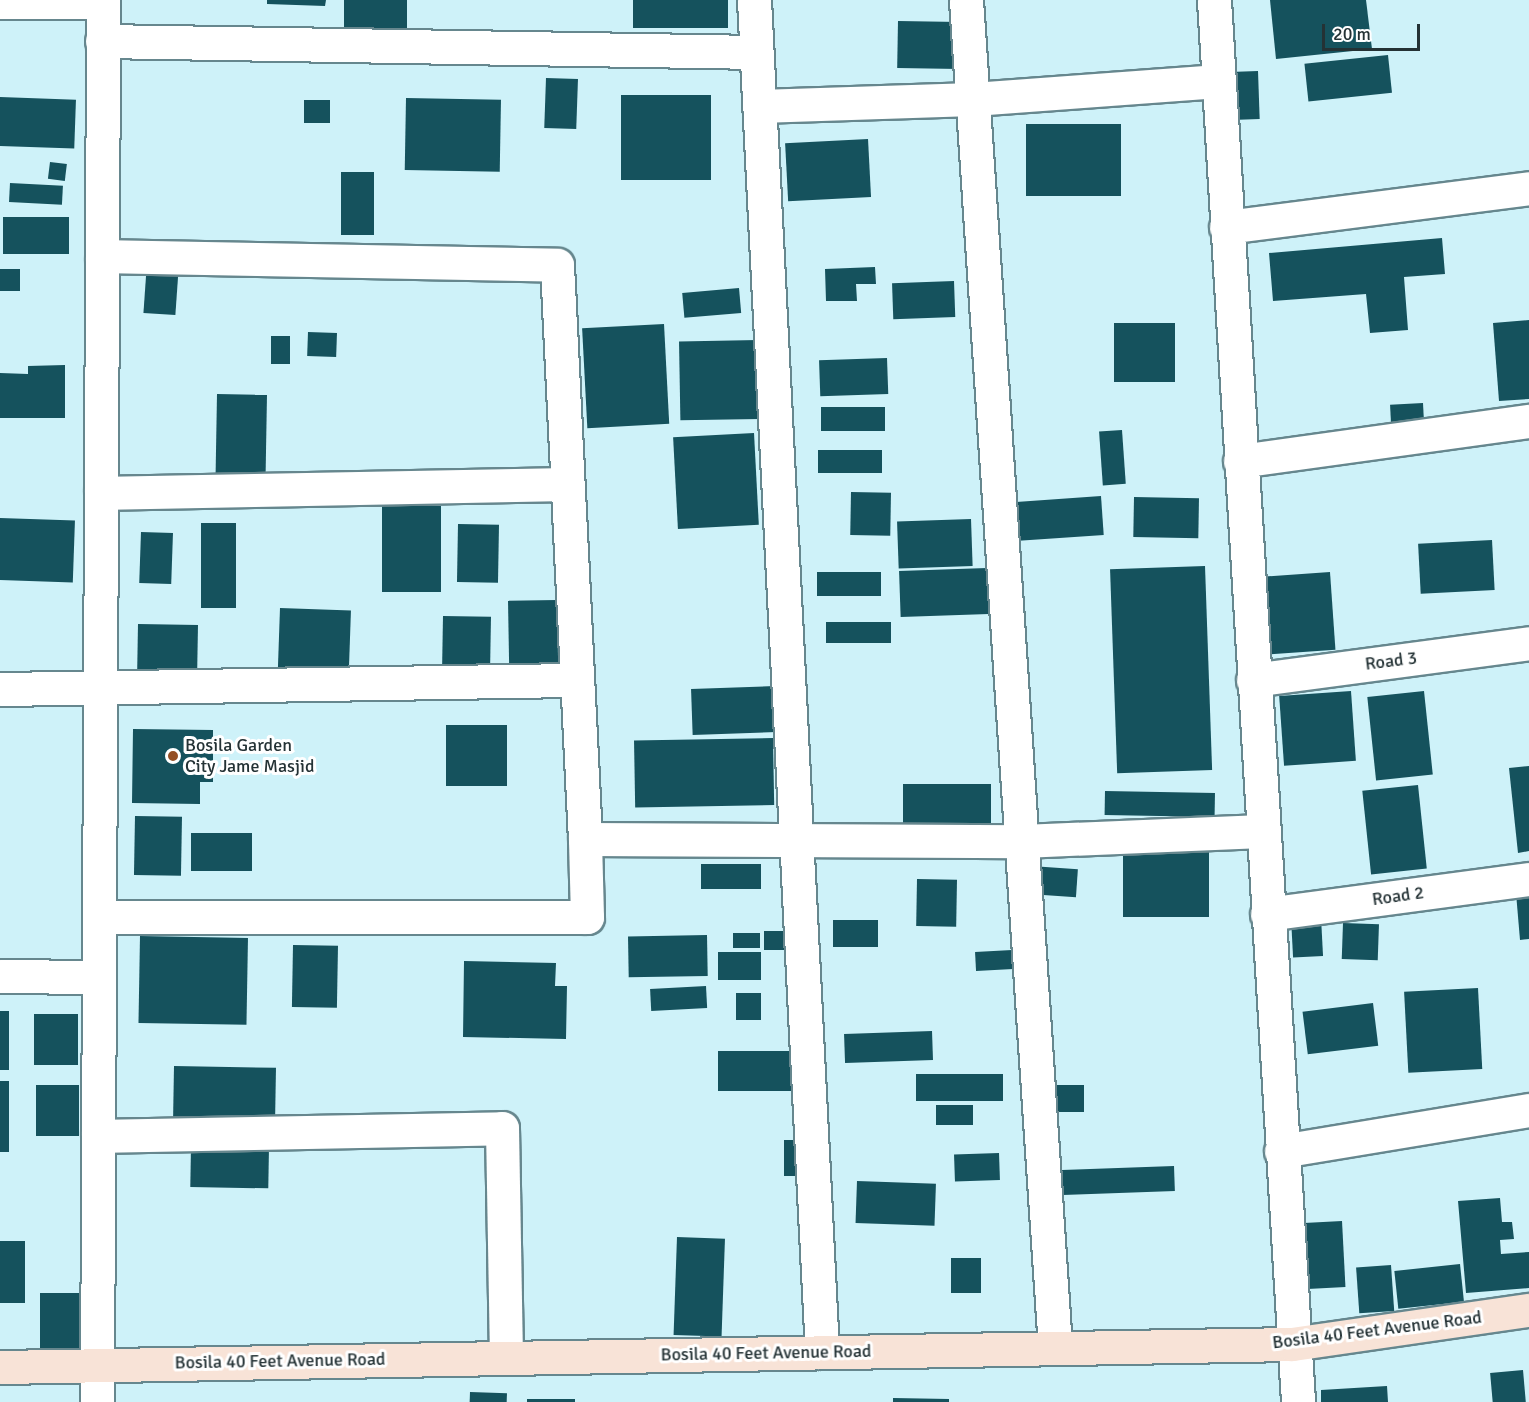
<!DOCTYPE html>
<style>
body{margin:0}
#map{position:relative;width:1529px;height:1402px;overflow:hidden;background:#cef2f9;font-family:Signika,sans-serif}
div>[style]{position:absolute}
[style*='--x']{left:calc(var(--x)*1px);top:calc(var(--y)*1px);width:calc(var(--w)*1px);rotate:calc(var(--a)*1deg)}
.building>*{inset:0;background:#15525d;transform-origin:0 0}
.roads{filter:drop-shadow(2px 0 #66878e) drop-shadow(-2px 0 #66878e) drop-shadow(0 2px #66878e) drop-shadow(0 -2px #66878e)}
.street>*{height:33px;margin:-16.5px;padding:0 16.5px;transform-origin:16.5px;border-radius:16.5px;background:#fff}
.secondary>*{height:33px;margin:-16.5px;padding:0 16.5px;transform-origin:16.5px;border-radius:16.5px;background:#f8e3d7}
.dots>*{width:16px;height:16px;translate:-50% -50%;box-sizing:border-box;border:3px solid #fff;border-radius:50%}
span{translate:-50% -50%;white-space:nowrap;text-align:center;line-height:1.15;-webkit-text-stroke:6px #fff;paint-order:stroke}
.street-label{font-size:18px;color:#243235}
.poi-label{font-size:18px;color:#243235}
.left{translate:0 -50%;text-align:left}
.scale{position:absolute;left:1322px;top:24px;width:98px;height:27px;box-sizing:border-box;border:3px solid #243235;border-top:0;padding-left:8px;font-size:18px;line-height:21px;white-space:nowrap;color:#243235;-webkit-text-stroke:4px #fff;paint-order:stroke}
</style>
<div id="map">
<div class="building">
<i style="clip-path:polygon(267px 0,326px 0,325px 6px,267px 4px)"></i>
<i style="left:344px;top:0;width:63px;height:39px"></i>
<i style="left:633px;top:0;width:95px;height:28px"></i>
<i style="clip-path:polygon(1270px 0,1366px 0,1372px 49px,1276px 59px)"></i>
<i style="left:898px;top:21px;width:62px;height:47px;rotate:1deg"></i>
<i style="left:1388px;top:55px;width:38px;height:84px;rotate:84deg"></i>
<i style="left:1258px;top:71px;width:48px;height:21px;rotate:88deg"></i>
<i style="left:546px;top:78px;width:32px;height:50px;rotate:2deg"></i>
<i style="left:621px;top:95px;width:90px;height:85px"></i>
<i style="left:0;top:97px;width:76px;height:49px;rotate:2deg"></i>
<i style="left:406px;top:98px;width:95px;height:72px;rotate:1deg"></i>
<i style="left:304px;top:100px;width:26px;height:23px"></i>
<i style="left:1026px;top:124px;width:95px;height:72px"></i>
<i style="left:868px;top:139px;width:58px;height:83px;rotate:87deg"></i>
<i style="left:50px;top:162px;width:17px;height:17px;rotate:7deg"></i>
<i style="left:341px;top:172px;width:33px;height:63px"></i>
<i style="left:10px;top:183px;width:53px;height:19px;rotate:3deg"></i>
<i style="left:3px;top:217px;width:66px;height:37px"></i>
<i style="clip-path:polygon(1442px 238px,1445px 274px,1404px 277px,1408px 330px,1370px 333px,1366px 294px,1273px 301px,1269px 253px)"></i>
<i style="left:147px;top:262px;width:32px;height:51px;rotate:4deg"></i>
<i style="clip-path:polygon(875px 267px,876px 284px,856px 284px,857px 301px,826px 301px,825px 269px)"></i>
<i style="left:0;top:269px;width:20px;height:22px"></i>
<i style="left:954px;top:281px;width:36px;height:62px;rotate:88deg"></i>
<i style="left:739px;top:288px;width:25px;height:57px;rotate:85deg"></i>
<i style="clip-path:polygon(1529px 320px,1529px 399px,1499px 401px,1493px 323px)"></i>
<i style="left:1114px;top:323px;width:61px;height:59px"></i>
<i style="left:664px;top:324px;width:100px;height:82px;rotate:87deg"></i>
<i style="left:308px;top:332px;width:29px;height:24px;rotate:2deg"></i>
<i style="left:271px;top:336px;width:19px;height:28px"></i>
<i style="left:758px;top:340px;width:79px;height:79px;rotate:89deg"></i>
<i style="left:887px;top:358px;width:36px;height:68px;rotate:88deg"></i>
<i style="clip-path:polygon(65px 365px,65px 418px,0 418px,0 373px,28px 374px,28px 366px)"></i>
<i style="left:217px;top:394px;width:50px;height:90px;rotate:1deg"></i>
<i style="left:1423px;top:403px;width:22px;height:33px;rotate:87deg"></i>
<i style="left:885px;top:407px;width:24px;height:64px;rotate:90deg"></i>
<i style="left:1122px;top:430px;width:54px;height:23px;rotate:86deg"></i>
<i style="left:754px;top:433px;width:92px;height:81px;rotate:87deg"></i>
<i style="left:818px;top:450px;width:64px;height:23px"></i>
<i style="left:851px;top:492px;width:40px;height:43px;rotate:1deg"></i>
<i style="left:1101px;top:496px;width:39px;height:85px;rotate:86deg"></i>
<i style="left:1134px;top:497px;width:65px;height:40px;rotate:1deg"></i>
<i style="left:382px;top:506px;width:59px;height:86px"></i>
<i style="left:0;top:518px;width:75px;height:62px;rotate:2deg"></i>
<i style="left:971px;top:519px;width:47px;height:74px;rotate:88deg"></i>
<i style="left:201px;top:523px;width:35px;height:85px"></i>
<i style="left:458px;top:524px;width:41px;height:58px;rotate:1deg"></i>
<i style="left:141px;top:532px;width:32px;height:51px;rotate:2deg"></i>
<i style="left:1492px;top:540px;width:50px;height:74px;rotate:87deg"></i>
<i style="left:1205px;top:566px;width:204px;height:95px;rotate:88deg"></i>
<i style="left:987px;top:568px;width:46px;height:88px;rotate:88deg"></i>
<i style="left:881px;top:572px;width:24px;height:64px;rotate:90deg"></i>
<i style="left:1330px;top:572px;width:78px;height:65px;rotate:86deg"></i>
<i style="left:557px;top:600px;width:70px;height:49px;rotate:89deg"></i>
<i style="left:280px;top:608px;width:71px;height:76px;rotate:2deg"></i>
<i style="left:443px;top:616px;width:48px;height:70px;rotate:1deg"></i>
<i style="left:891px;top:622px;width:21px;height:65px;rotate:90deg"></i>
<i style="left:138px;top:624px;width:60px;height:62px;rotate:1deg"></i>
<i style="left:775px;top:686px;width:46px;height:84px;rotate:88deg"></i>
<i style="left:1351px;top:691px;width:70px;height:72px;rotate:86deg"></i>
<i style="left:1424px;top:691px;width:84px;height:57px;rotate:84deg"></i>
<i style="left:446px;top:725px;width:61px;height:61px"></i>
<i style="clip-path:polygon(133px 729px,213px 730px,213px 782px,200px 782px,200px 804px,132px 803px)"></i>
<i style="left:773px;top:738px;width:67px;height:139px;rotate:89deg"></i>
<i style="clip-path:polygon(1529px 766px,1529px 851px,1518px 853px,1509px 768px)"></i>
<i style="left:991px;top:784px;width:49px;height:88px;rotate:90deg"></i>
<i style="left:1418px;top:785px;width:84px;height:56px;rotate:84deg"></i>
<i style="left:1105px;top:791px;width:110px;height:24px;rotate:1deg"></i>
<i style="left:135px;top:816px;width:47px;height:59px;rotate:1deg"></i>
<i style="left:191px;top:833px;width:61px;height:38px"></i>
<i style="left:1123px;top:846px;width:86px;height:71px"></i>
<i style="left:761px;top:864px;width:25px;height:60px;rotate:90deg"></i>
<i style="left:1031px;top:866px;width:47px;height:28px;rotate:4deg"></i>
<i style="left:917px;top:879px;width:40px;height:47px;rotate:1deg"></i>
<i style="clip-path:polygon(1529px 892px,1529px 939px,1520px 940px,1516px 893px)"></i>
<i style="left:1321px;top:917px;width:39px;height:30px;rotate:87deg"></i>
<i style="left:878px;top:920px;width:27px;height:45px;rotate:90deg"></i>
<i style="left:1343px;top:923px;width:36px;height:36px;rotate:2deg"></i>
<i style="left:764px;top:931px;width:33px;height:19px"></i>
<i style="left:760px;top:933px;width:15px;height:27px;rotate:90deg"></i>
<i style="left:707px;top:935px;width:41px;height:79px;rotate:89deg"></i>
<i style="left:140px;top:936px;width:108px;height:87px;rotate:1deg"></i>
<i style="left:293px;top:945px;width:45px;height:62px;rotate:1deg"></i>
<i style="left:1012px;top:950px;width:19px;height:37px;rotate:87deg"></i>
<i style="left:761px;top:952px;width:28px;height:43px;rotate:90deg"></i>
<i style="clip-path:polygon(464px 961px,556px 963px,555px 986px,567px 986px,566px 1039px,463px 1037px)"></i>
<i style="left:706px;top:986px;width:22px;height:56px;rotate:87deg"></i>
<i style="left:1478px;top:988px;width:81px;height:74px;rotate:87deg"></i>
<i style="left:736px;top:993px;width:25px;height:27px"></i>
<i style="left:1373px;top:1003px;width:43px;height:71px;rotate:83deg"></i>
<i style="left:0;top:1011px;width:9px;height:59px"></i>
<i style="left:34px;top:1014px;width:44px;height:51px"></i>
<i style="left:932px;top:1031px;width:29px;height:88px;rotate:88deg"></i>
<i style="left:795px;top:1051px;width:40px;height:77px;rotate:90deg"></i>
<i style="left:174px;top:1066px;width:102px;height:56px;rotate:1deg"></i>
<i style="left:1003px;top:1074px;width:27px;height:87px;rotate:90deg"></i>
<i style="left:0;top:1081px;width:9px;height:71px"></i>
<i style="left:36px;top:1085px;width:43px;height:51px"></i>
<i style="left:1039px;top:1085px;width:45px;height:27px"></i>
<i style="left:936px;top:1105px;width:37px;height:20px"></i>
<i style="left:784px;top:1140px;width:27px;height:36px"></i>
<i style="left:191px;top:1146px;width:78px;height:41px;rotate:1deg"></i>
<i style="left:999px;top:1153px;width:27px;height:45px;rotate:88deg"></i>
<i style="left:1174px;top:1166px;width:25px;height:112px;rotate:88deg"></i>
<i style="left:857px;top:1181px;width:79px;height:42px;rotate:2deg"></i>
<i style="clip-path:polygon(1500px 1198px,1502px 1222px,1512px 1222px,1514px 1239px,1500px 1240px,1501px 1254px,1529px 1252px,1529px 1288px,1466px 1293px,1458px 1201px)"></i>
<i style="left:1342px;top:1221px;width:66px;height:38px;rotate:87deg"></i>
<i style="left:677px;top:1237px;width:48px;height:98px;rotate:2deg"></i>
<i style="left:0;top:1241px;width:25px;height:62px"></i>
<i style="left:951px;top:1258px;width:30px;height:35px"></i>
<i style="left:1460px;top:1264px;width:38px;height:66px;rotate:84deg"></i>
<i style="left:1391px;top:1265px;width:46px;height:35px;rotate:86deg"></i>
<i style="left:40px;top:1293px;width:51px;height:62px"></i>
<i style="left:1523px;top:1370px;width:32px;height:33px;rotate:85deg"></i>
<i style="clip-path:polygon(1387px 1386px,1388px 1402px,1321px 1402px,1321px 1390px)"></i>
<i style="left:470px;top:1392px;width:37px;height:10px;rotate:2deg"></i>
<i style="clip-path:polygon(893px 1398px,949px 1399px,949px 1402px,893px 1402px)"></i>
<i style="left:527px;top:1399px;width:48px;height:3px"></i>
</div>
<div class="roads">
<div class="street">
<i style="--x:754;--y:0;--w:1354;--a:87.12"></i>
<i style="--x:966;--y:0;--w:1351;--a:86.22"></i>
<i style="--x:1214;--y:0;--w:1405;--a:86.57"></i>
<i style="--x:0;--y:2;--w:103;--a:0"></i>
<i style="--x:102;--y:41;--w:654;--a:0.96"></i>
<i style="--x:759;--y:106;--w:214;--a:-1.9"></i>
<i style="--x:973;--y:99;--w:246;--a:-4.2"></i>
<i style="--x:1226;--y:227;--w:305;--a:-7.3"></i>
<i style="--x:102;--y:256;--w:455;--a:1.1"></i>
<i style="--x:557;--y:265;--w:575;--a:87.21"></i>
<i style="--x:1240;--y:461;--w:292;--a:-7.9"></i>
<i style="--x:101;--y:493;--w:463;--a:-1.1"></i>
<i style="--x:1253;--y:680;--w:278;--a:-7.6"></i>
<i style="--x:0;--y:689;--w:573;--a:-0.9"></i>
<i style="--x:1267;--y:914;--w:264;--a:-7.6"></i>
<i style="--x:99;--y:917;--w:488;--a:0"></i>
<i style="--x:587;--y:917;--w:78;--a:-91.5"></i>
<i style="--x:585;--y:839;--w:437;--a:0.3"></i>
<i style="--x:1022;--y:841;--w:240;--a:-2.4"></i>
<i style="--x:0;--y:976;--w:98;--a:0.6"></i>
<i style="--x:98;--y:1136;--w:404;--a:-1.1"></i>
<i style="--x:502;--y:1128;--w:229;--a:89"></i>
<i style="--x:1281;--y:1151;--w:251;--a:-9.4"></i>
<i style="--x:97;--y:1402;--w:1402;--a:-89.75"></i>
</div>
<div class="secondary">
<i style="--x:0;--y:1367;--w:1292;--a:-1.02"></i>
<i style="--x:1292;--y:1344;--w:239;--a:-8.2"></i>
</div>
</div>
<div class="dots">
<i style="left:173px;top:756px;background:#944f24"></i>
</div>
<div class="street-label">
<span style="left:1391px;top:661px;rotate:-7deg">Road 3</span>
<span style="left:1398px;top:896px;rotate:-8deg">Road 2</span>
<span style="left:1377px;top:1330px;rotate:-7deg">Bosila 40 Feet Avenue Road</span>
<span style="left:766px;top:1353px;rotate:-1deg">Bosila 40 Feet Avenue Road</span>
<span style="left:280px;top:1361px;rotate:-1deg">Bosila 40 Feet Avenue Road</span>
</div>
<div class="poi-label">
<span class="left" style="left:185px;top:756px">Bosila Garden<br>City Jame Masjid</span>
</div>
<div class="scale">20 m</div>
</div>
